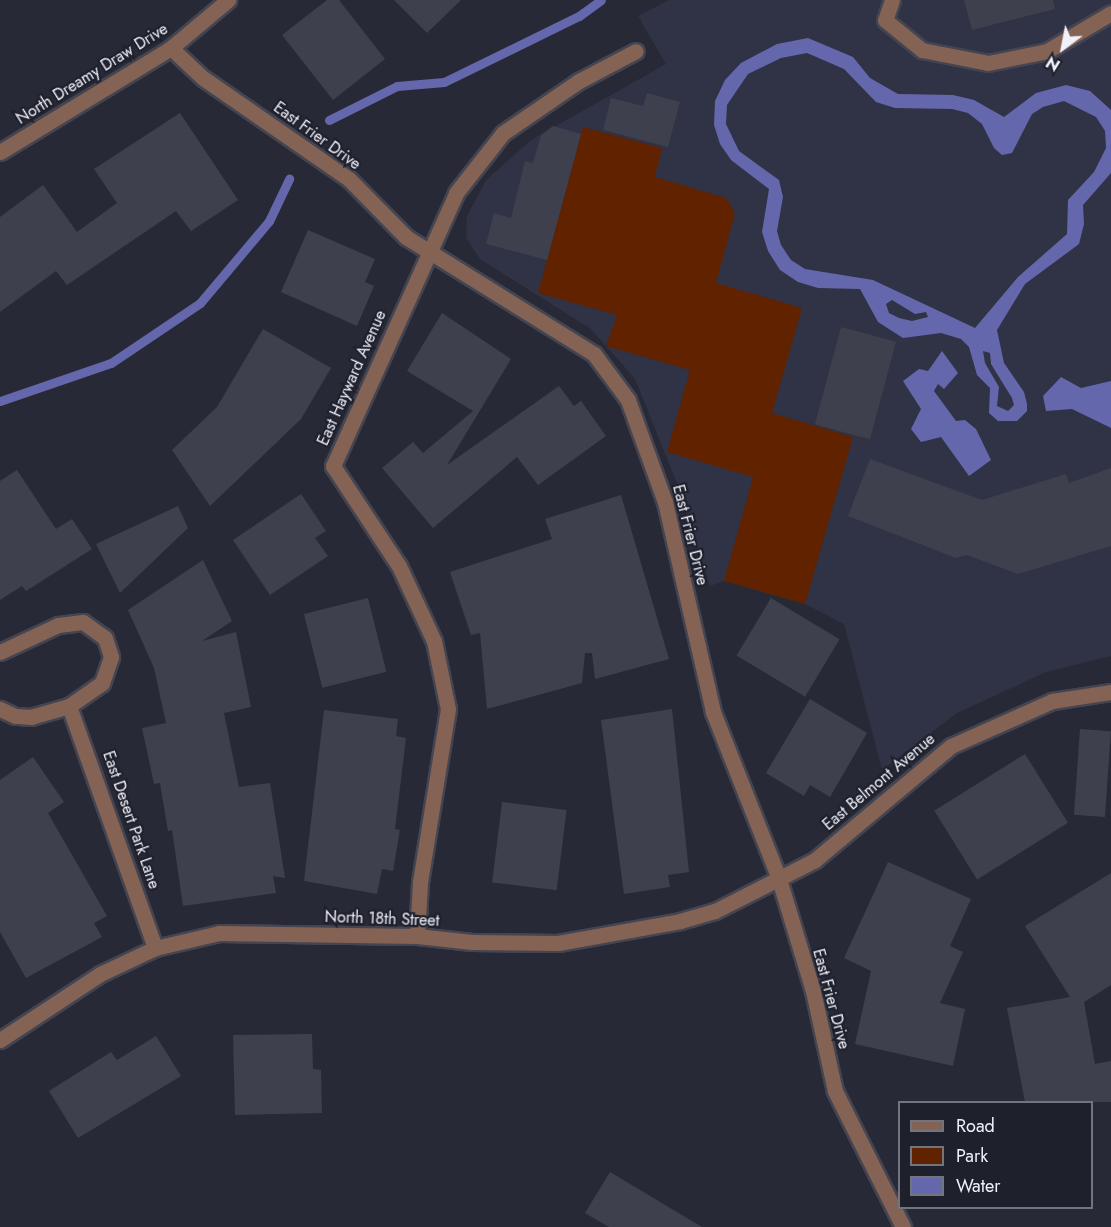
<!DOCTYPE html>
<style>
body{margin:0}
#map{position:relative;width:1111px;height:1227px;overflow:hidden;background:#282936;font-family:Jost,sans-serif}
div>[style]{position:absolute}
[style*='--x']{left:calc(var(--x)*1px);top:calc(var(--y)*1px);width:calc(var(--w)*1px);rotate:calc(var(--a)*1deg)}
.built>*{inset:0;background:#303245}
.green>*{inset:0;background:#612200}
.water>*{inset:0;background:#6567ad}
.stream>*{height:9px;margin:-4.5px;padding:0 4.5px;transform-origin:4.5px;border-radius:4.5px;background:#6567ad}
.building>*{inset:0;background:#3f404d;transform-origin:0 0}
.roads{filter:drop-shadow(2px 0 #444551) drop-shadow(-2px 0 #444551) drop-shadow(0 2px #444551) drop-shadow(0 -2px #444551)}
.minor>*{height:15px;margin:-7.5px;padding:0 7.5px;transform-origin:7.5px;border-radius:7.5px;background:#846355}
span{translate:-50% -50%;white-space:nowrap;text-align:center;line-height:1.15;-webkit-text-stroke:4.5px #1e202c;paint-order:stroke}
.street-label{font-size:16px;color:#f0f1fa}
.legend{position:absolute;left:898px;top:1101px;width:195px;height:108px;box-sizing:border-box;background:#1e202c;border:2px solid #72747e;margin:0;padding:8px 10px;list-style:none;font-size:18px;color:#f0f1fa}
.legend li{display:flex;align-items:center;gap:12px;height:30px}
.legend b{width:30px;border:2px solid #72747e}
.north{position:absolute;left:1033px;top:18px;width:60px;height:60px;-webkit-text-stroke:4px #1e202c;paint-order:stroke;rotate:212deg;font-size:16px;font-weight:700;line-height:24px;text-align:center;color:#f0f1fa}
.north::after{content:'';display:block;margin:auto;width:21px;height:27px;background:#f0f1fa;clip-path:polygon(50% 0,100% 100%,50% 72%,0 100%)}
</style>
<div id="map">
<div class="built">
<i style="clip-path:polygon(669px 0,1111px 0,1111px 656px,1046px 672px,957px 713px,882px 770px,844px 624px,805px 604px,724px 581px,710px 586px,678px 486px,635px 379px,591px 329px,480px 259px,466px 238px,467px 216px,486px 180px,531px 140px,666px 64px,638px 16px)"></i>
</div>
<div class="green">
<i style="clip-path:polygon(583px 127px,662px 148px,655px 177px,726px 198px,735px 213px,716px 283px,802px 308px,772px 413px,853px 437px,805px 604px,724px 581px,753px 477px,667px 452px,690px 370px,606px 346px,617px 315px,538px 293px)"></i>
</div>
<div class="water">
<i style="clip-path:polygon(evenodd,808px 38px,853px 57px,870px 78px,898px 94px,953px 95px,974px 100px,1004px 117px,1036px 93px,1066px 85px,1090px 91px,1111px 110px,1111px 173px,1083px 205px,1084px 224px,1079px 244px,1025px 284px,997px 330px,1004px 363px,1024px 392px,1027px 404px,1027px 411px,1017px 421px,998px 421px,989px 413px,990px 388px,977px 375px,969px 347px,961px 339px,941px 333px,903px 338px,878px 322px,860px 289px,818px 288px,798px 282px,780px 270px,768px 251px,762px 232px,769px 189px,731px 160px,720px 144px,714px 125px,715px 101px,725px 80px,741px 63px,777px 44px,808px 38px,807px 53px,844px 69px,876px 102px,895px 108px,952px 109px,968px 113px,982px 124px,994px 148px,1002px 155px,1012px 153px,1032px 114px,1043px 107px,1064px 101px,1096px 117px,1105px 131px,1106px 148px,1094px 172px,1068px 200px,1067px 234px,1018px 277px,975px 328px,873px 280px,805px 269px,791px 260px,781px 245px,777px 231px,783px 197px,779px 180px,739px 151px,726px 124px,727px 105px,748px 74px,781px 58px,807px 53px,808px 38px,892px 300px,915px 314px,926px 312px,928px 317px,912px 321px,899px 318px,889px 313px,886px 304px,892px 300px,808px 38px,983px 351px,990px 353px,991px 364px,1012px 398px,1014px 405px,1008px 411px,997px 406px,999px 387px,985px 363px,983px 351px)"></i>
<i style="clip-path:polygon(942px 351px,958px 373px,944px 389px,938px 384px,934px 391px,956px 421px,965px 420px,976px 429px,991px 460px,969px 476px,941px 437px,921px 442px,911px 429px,921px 409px,903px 381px,919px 369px,928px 371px)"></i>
<i style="clip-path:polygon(1061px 377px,1081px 388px,1111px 381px,1111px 428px,1072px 409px,1046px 411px,1043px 396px)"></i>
</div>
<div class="stream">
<i style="--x:329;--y:120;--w:76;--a:-26.6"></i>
<i style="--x:397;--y:86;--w:47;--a:-4.9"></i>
<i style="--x:444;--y:82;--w:150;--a:-26.1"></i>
<i style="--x:579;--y:16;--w:27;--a:-36"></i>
<i style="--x:0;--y:401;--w:117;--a:-18.9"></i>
<i style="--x:111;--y:363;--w:107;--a:-34"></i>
<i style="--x:200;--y:303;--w:107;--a:-49.9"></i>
<i style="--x:269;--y:221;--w:47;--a:-64.5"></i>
</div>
<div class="building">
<i style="clip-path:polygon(327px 0,339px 0,385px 59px,333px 100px,282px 35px)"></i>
<i style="clip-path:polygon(394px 0,461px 0,427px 33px)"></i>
<i style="clip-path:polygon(964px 0,1053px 0,1055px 9px,972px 30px)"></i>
<i style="clip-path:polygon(647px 93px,680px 102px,668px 147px,603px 130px,611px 98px,643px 106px)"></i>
<i style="clip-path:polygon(180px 113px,238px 200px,191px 231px,176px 211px,67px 285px,56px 271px,0 312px,0 217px,43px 185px,77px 232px,117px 203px,94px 169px)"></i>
<i style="clip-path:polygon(553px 126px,581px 134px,547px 260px,486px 244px,494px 213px,511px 218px,525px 161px,533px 163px,541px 135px)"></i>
<i style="clip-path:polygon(308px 230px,375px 259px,365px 282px,374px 286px,357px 326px,281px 292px)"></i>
<i style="clip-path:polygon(442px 313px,511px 359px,447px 465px,559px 386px,574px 406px,581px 401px,606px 436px,538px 485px,517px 457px,433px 528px,382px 468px,413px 442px,423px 453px,473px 411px,407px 371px)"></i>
<i style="left:841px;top:327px;width:57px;height:101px;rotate:15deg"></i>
<i style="clip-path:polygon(263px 329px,331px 368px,301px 419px,210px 506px,172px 450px,217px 407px)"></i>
<i style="clip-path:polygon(870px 459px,982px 500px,1066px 474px,1069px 483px,1111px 468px,1111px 546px,1018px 574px,967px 555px,956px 558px,848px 516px)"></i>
<i style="clip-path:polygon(17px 470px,56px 529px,72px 519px,92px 549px,26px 591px,22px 586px,0 600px,0 481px)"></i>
<i style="clip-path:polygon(301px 494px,326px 531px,315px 538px,328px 556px,270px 595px,233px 540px)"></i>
<i style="clip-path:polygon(621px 495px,669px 659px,595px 679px,592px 653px,585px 653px,582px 683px,487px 709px,480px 633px,471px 635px,450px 572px,552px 539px,545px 519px)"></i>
<i style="clip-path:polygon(178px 506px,188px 528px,120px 593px,96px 544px)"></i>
<i style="clip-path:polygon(203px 560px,232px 621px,202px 641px,236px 632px,251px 707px,224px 713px,239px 787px,270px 783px,285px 878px,273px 876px,276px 893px,183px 906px,172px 830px,168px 831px,160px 783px,154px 784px,142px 728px,166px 723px,154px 668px,128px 610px)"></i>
<i style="left:368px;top:598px;width:76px;height:66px;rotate:76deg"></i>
<i style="left:771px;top:598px;width:80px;height:67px;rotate:31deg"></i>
<i style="clip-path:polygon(810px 699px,867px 733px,830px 797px,810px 785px,804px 796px,766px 773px)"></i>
<i style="clip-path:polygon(672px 709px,689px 872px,668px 875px,670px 887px,624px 894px,601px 720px)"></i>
<i style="clip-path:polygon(324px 710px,398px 719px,396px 736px,406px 738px,395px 829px,400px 830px,393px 871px,382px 869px,377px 894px,304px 881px)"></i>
<i style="left:1080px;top:729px;width:31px;height:86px;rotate:4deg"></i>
<i style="left:1025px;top:754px;width:81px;height:107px;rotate:58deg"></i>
<i style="clip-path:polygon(33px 757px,64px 802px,48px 813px,107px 916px,94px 923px,102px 937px,26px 978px,0 932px,0 780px)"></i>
<i style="left:502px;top:802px;width:65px;height:81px;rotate:7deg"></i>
<i style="clip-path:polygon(888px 862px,971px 899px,950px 946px,963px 952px,940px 1003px,965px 1009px,953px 1066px,855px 1044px,871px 971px,844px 958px)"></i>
<i style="clip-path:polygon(1111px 873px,1111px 985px,1084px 1002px,1095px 1064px,1111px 1061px,1111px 1102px,1025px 1102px,1007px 1008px,1070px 997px,1025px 926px)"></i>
<i style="clip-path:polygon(312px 1034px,313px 1069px,321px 1070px,322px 1113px,235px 1115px,233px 1035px)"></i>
<i style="clip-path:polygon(156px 1036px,181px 1076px,78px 1138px,49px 1091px,111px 1052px,117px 1060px)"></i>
<i style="clip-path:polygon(610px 1172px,702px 1227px,609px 1227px,585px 1213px)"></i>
</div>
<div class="roads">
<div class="minor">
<i style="--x:892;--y:0;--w:21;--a:109"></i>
<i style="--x:885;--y:20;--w:48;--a:39"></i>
<i style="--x:922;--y:50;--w:67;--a:11.1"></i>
<i style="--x:988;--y:63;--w:60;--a:-11.5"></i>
<i style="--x:1047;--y:51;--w:74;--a:-30.7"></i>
<i style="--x:171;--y:48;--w:44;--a:43.2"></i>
<i style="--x:203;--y:78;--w:178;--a:34.7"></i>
<i style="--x:349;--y:179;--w:81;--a:45.5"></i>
<i style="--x:406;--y:237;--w:221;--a:31.9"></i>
<i style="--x:594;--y:354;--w:57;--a:53.5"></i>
<i style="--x:628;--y:400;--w:109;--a:70.1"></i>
<i style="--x:665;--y:502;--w:215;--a:77.1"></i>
<i style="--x:713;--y:712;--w:180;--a:68.4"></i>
<i style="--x:779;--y:879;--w:117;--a:73.1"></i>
<i style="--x:813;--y:991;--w:102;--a:77.6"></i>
<i style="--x:835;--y:1091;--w:152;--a:63.4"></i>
<i style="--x:0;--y:152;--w:200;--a:-31.3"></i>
<i style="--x:171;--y:48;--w:75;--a:-40.1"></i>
<i style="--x:0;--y:652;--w:64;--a:-25"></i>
<i style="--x:58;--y:625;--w:25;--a:-7"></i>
<i style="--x:83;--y:622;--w:27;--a:36"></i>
<i style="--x:105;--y:638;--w:20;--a:72"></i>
<i style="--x:111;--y:657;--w:28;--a:109"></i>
<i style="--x:102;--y:683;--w:40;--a:145.1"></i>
<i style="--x:69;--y:706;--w:40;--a:164"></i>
<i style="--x:31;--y:717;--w:16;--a:-176"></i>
<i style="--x:15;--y:716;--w:17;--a:-155"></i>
<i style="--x:69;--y:706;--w:257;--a:70.4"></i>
<i style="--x:417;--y:936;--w:54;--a:-86.8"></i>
<i style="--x:420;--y:882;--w:175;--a:-80.8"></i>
<i style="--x:448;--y:709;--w:69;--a:-101.6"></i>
<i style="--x:434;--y:641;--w:83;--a:-115"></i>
<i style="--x:399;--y:566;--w:120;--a:-123.4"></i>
<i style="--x:333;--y:466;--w:299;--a:-65.7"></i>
<i style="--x:456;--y:193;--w:76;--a:-51.9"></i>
<i style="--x:503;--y:133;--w:92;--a:-34.4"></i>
<i style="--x:579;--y:81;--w:64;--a:-27.8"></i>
<i style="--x:0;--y:1040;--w:120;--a:-33.4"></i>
<i style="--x:100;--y:974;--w:61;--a:-25.3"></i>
<i style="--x:155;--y:948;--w:66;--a:-13.2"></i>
<i style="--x:219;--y:933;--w:198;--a:0.9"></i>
<i style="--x:417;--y:936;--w:55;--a:6.2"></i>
<i style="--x:472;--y:942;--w:86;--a:0.7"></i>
<i style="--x:558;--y:943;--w:124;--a:-10.2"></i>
<i style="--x:680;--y:921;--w:36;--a:-16"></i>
<i style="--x:715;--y:911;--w:112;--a:-27"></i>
<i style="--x:815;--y:860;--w:177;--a:-40"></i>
<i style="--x:951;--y:746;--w:111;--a:-24"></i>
<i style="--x:1052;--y:701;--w:60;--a:-8.7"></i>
</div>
</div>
<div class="street-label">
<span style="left:92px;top:74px;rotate:-32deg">North Dreamy Draw Drive</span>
<span style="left:317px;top:136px;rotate:36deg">East Frier Drive</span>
<span style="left:352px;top:378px;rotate:-66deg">East Hayward Avenue</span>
<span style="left:690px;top:535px;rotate:76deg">East Frier Drive</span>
<span style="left:879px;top:782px;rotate:-40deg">East Belmont Avenue</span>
<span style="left:131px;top:820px;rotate:71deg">East Desert Park Lane</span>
<span style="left:382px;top:919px;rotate:2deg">North 18th Street</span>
<span style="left:831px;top:999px;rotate:75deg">East Frier Drive</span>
</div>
<ul class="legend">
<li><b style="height:8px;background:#846355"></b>Road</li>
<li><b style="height:16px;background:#612200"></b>Park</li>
<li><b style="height:16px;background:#6567ad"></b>Water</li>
</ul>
<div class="north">N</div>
</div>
